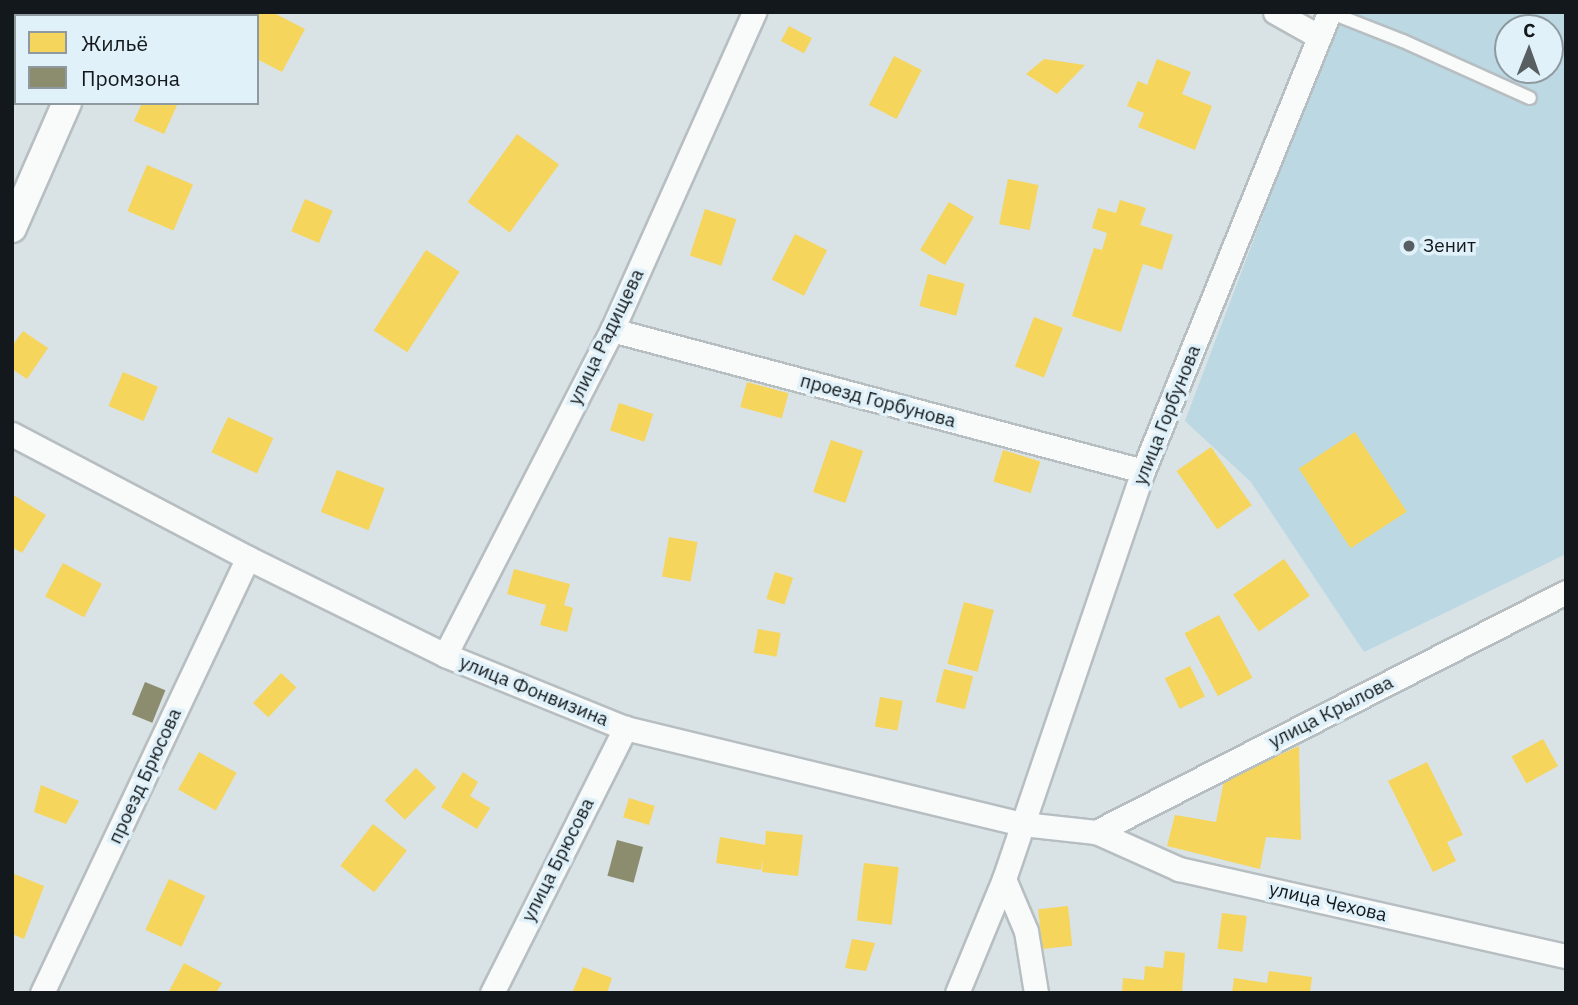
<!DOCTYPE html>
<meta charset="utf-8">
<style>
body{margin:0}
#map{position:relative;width:1578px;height:1005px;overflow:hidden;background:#d9e2e5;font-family:"IBM Plex Sans",sans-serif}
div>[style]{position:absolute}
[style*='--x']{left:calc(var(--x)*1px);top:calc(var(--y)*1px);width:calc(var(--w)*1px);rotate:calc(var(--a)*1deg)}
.green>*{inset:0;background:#bcd8e3}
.homes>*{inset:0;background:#f6d55c;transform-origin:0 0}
.industry>*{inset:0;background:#8c8c6e;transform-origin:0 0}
.roads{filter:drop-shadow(2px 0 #b7bec1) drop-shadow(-2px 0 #b7bec1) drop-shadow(0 2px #b7bec1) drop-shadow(0 -2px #b7bec1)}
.service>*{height:12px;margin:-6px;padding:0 6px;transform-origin:6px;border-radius:6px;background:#f9fbfb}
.minor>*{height:23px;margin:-11.5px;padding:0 11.5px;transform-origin:11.5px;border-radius:11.5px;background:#f9fbfb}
.tertiary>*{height:28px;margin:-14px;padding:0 14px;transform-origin:14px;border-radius:14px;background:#f9fbfb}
.dots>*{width:19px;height:19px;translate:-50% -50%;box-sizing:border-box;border:4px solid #e0f1f9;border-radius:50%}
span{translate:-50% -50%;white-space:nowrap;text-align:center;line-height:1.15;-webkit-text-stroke:7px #e0f1f9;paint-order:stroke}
.poi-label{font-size:19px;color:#12181b}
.left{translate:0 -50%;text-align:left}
.street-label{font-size:19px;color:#12181b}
.frame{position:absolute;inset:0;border:14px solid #12181b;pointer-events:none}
.legend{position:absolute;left:14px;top:14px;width:245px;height:91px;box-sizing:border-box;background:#e0f1f9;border:2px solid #8e9aa0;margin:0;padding:9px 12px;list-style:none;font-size:21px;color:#12181b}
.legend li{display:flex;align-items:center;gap:14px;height:35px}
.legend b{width:35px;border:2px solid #8e9aa0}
.north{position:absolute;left:1494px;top:14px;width:70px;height:70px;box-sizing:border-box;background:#e0f1f9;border:2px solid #8e9aa0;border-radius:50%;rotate:1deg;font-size:19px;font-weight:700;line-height:28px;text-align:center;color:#12181b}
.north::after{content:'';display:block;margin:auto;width:24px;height:32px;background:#585f62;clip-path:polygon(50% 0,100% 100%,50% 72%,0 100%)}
</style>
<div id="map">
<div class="green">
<i style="clip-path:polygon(evenodd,1340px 12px,1566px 12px,1566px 554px,1364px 652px,1251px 482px,1185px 421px,1340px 12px,1508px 28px,1550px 28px,1550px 70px,1508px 70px,1508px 28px)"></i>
</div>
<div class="homes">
<i style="clip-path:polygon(242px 12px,272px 12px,305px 29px,282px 72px,257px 59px,257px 16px,241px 16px)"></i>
<i style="left:789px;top:26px;width:26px;height:17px;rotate:28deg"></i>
<i style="left:894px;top:56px;width:31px;height:55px;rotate:27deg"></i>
<i style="clip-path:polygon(1044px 59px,1085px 65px,1057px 94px,1026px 74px)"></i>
<i style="clip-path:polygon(1157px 59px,1191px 72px,1182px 94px,1212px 106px,1195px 150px,1138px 127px,1144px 113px,1127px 106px,1138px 81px,1147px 85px)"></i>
<i style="clip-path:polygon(142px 103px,178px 103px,164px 134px,134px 121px)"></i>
<i style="left:517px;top:134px;width:52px;height:84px;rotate:36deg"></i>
<i style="left:147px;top:165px;width:50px;height:50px;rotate:23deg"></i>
<i style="left:1008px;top:179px;width:31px;height:46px;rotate:11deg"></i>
<i style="left:305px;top:199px;width:30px;height:35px;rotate:23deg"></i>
<i style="clip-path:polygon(1120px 200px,1146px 208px,1140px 225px,1173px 235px,1162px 270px,1143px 264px,1121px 332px,1072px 316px,1094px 248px,1102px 250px,1107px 233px,1092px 228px,1098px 208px,1116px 213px)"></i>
<i style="left:949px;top:202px;width:29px;height:56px;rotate:31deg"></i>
<i style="left:705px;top:209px;width:33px;height:49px;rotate:18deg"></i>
<i style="left:795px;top:234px;width:36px;height:51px;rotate:27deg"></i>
<i style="left:426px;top:250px;width:40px;height:96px;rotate:33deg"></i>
<i style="left:928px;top:274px;width:38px;height:33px;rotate:15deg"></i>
<i style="left:1034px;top:317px;width:31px;height:53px;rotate:21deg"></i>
<i style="clip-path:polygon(23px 331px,48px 348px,27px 379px,12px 369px,12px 346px)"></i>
<i style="left:123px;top:372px;width:38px;height:37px;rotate:23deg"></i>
<i style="left:747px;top:382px;width:43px;height:26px;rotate:15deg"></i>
<i style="left:619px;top:403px;width:36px;height:29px;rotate:18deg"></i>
<i style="left:228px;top:417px;width:50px;height:39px;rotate:25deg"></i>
<i style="left:1355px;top:432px;width:95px;height:67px;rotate:57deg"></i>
<i style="left:831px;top:440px;width:34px;height:55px;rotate:19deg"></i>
<i style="left:1211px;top:447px;width:71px;height:42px;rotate:55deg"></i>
<i style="left:1003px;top:450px;width:39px;height:33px;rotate:17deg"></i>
<i style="left:337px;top:470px;width:51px;height:45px;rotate:21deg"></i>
<i style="clip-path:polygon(12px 494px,46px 515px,22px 553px,12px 547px)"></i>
<i style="left:669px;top:537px;width:29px;height:40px;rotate:10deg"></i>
<i style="left:1284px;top:559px;width:45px;height:62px;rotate:55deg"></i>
<i style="left:63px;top:563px;width:44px;height:38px;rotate:28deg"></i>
<i style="clip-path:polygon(514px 569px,570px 584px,564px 605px,573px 608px,567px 632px,540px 625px,546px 605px,507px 594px)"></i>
<i style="left:775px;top:572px;width:19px;height:28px;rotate:18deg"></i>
<i style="left:964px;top:602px;width:31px;height:64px;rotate:15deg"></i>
<i style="left:1219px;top:615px;width:71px;height:39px;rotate:62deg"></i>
<i style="left:758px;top:629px;width:23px;height:24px;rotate:10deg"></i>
<i style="left:1190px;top:666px;width:34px;height:28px;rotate:64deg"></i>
<i style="left:944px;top:669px;width:30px;height:34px;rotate:14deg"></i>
<i style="left:281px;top:673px;width:21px;height:41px;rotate:43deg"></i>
<i style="left:880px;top:697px;width:23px;height:30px;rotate:10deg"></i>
<i style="left:1543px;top:739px;width:31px;height:36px;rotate:61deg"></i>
<i style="clip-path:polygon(1299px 746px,1301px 840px,1266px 837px,1260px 869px,1167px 846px,1175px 815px,1216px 822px,1224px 780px)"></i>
<i style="left:199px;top:752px;width:43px;height:43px;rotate:29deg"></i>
<i style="clip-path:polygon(1427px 762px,1463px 835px,1447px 842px,1456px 861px,1433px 872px,1388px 781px)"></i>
<i style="left:416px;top:768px;width:28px;height:45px;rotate:44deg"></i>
<i style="clip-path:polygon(463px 772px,478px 782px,470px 796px,490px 808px,477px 829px,441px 807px)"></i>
<i style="clip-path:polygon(41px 785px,79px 801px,66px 824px,34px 812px)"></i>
<i style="left:629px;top:798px;width:27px;height:20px;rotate:17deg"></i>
<i style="left:373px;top:824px;width:43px;height:53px;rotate:38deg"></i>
<i style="clip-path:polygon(766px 831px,803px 835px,798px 876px,762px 872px,763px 859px,761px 870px,716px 863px,720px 837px,765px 845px)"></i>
<i style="left:864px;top:863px;width:35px;height:58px;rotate:7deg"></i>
<i style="clip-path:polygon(12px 873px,44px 886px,24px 939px,12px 934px)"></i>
<i style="left:169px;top:879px;width:40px;height:56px;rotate:25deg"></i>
<i style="left:1068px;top:906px;width:40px;height:30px;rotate:84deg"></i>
<i style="left:1222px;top:913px;width:25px;height:36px;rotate:7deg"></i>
<i style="clip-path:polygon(852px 939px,875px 943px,866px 971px,845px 968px)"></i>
<i style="clip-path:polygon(1165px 951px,1185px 953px,1182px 993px,1122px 993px,1123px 978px,1144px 980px,1145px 966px,1163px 968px)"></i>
<i style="clip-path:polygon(184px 963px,222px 983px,216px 993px,168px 993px)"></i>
<i style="clip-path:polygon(583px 967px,612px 978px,607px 993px,572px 993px)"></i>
<i style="clip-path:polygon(1269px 971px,1312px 977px,1310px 993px,1232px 993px,1234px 978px,1267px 983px)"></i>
</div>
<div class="industry">
<i style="left:145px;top:682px;width:22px;height:35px;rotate:22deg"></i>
<i style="left:617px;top:840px;width:27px;height:37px;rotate:15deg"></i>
</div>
<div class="roads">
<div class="service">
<i style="--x:1329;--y:12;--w:79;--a:21.4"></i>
<i style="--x:1403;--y:41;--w:139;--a:24.2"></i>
</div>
<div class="minor">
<i style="--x:1275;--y:12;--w:49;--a:29.2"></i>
<i style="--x:612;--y:330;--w:549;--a:14.87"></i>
<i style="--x:12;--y:434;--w:267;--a:27.7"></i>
<i style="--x:248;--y:558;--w:220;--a:26.2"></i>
<i style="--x:445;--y:655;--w:194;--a:22.1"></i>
<i style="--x:625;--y:728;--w:409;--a:13.6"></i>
<i style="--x:1023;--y:824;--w:73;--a:6.3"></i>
<i style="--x:1096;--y:832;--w:91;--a:24"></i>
<i style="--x:1179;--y:869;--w:397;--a:12.7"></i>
<i style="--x:445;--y:655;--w:365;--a:-62.8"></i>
<i style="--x:612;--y:330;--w:348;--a:-65.9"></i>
<i style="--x:1096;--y:832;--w:528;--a:-27.05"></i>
<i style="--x:1004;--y:879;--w:56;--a:67.1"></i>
<i style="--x:1026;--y:931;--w:63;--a:80.8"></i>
<i style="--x:42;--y:993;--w:481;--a:-64.7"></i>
<i style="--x:492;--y:993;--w:297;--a:-63.3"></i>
<i style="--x:957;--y:993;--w:123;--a:-67.6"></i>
<i style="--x:1004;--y:879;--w:431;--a:-71.2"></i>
<i style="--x:1143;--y:471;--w:495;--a:-67.9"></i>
</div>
<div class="tertiary">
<i style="--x:105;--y:16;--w:4;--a:-63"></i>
<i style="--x:12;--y:228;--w:137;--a:-66.3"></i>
</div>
</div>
<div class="dots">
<i style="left:1409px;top:246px;background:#585f62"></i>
</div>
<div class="poi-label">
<span class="left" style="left:1423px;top:246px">Зенит</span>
</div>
<div class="street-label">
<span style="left:606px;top:337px;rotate:-64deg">улица Радищева</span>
<span style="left:878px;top:401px;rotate:15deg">проезд Горбунова</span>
<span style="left:1167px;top:415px;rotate:-68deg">улица Горбунова</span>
<span style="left:534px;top:691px;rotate:22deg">улица Фонвизина</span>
<span style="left:1331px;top:712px;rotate:-27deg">улица Крылова</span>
<span style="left:145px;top:776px;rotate:-65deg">проезд Брюсова</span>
<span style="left:558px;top:860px;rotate:-63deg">улица Брюсова</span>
<span style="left:1328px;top:902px;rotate:13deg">улица Чехова</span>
</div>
<div class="frame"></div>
<ul class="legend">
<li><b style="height:19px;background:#f6d55c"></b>Жильё</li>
<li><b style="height:19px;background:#8c8c6e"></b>Промзона</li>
</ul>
<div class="north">С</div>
</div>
